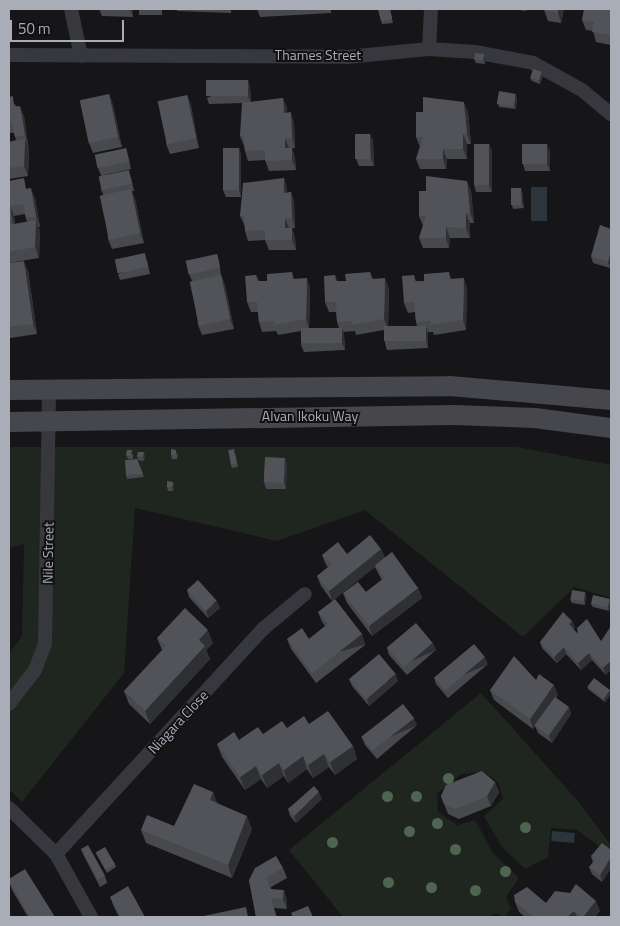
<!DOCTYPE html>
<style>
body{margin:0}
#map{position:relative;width:620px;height:926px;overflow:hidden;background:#161618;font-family:"Titillium Web",sans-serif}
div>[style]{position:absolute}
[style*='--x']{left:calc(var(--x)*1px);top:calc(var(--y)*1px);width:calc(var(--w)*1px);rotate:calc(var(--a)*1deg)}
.green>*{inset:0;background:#1e261f}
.water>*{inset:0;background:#2c353c;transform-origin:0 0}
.street>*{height:14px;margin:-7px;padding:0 7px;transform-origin:7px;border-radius:7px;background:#37383d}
.secondary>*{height:20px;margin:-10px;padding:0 10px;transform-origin:10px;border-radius:10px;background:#45474d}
.trees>*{width:11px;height:11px;margin:-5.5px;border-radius:50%;background:#506452}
.wall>*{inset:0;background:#47494d;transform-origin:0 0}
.shaded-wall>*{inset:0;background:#2f3033;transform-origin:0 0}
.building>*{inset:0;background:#525359;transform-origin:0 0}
span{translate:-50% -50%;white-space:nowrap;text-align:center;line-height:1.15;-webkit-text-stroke:4px #111113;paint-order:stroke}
.street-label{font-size:14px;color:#a8adb8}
.frame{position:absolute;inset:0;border:10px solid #a8adb8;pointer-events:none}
.scale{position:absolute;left:10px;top:20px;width:114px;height:22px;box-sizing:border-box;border:2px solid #a8adb8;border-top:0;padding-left:6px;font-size:15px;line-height:18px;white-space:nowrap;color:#a8adb8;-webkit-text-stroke:4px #111113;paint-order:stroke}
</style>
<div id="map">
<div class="green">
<i style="clip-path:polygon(9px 447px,517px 447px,611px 465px,611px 598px,574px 587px,523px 637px,365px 510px,277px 541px,135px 508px,124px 673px,22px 802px,9px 789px,9px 654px,22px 636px,24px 544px,9px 548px)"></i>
<i style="clip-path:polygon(481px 693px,577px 800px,611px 845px,611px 855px,577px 830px,551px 828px,548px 857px,525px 869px,502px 847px,484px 816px,503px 799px,498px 782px,484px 772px,461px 774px,437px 794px,438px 812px,457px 825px,475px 820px,493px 853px,519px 878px,506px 897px,511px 908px,505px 917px,496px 913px,487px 917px,343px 917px,289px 850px)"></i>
</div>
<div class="water">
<i style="left:531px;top:187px;width:16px;height:34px"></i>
<i style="left:552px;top:831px;width:23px;height:10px;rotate:5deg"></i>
</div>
<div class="street">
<i style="--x:71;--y:9;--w:48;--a:78"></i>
<i style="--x:429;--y:49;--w:40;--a:-87.1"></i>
<i style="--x:9;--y:55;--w:338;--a:0.3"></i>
<i style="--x:347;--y:57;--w:82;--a:-5.6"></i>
<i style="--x:429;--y:49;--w:46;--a:3.7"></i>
<i style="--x:475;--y:52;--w:59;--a:10.7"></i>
<i style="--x:533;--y:63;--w:56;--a:28.9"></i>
<i style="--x:582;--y:90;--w:38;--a:40"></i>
<i style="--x:9;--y:704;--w:43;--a:-52.6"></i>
<i style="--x:35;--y:670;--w:28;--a:-69"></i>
<i style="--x:45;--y:644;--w:253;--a:-89.1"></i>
<i style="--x:9;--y:808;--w:66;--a:44.4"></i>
<i style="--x:56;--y:854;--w:72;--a:60.9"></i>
<i style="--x:56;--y:854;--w:307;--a:-47.4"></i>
<i style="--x:264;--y:628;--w:53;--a:-39.7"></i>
</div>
<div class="secondary">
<i style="--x:9;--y:390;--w:441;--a:-0.5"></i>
<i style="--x:450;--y:386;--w:162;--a:5"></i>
<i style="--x:9;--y:422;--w:444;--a:-0.9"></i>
<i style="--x:453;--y:415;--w:82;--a:2.1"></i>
<i style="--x:535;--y:418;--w:77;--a:7.5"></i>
</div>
<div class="trees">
<i style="left:448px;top:778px"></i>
<i style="left:387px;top:796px"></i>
<i style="left:416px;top:796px"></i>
<i style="left:437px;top:823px"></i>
<i style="left:525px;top:827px"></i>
<i style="left:409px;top:831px"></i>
<i style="left:332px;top:842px"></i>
<i style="left:455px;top:849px"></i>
<i style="left:505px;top:871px"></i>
<i style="left:388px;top:882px"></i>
<i style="left:431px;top:887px"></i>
<i style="left:475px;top:890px"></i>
</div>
<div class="wall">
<i style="clip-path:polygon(99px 9px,133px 9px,133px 17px,102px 16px)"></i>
<i style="left:139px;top:9px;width:23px;height:6px"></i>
<i style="clip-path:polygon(177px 9px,231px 9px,231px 13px,177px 11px)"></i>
<i style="clip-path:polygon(257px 9px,331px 9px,331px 13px,260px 17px)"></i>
<i style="clip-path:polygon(378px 9px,390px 9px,393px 23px,382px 24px)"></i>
<i style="clip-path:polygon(509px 9px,527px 9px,526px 11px)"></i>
<i style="clip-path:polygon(564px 9px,561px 23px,548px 21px,544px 10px)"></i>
<i style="clip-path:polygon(611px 9px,611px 45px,596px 42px,593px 31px,586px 30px,582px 20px)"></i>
<i style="clip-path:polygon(484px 54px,486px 58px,485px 64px,476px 63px,474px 59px)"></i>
<i style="clip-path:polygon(542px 72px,543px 76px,540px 84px,532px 81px,530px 78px)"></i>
<i style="clip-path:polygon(248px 80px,250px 87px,251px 102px,283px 98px,287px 108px,287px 113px,294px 123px,295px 148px,289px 148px,292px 148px,295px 158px,296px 170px,269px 171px,265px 160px,248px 161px,245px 151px,244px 146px,240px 136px,244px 103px,209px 104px,207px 98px)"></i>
<i style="clip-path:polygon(109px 94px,113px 105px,122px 147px,93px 153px,89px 143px)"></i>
<i style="clip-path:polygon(187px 95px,191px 105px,199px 148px,170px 154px,166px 144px)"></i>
<i style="clip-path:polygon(9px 97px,24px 116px,28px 145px,29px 149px,28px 176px,9px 179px,9px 142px,16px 140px,14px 133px,9px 133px)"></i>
<i style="clip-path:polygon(517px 97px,516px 109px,499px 107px,498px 104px)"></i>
<i style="clip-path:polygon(468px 112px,471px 144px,467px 144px,467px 159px,447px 159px,446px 169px,420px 169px,416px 159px,420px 147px,416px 137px)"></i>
<i style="clip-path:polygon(370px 134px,373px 141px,374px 166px,359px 166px,356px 159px)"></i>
<i style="clip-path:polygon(489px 144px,492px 151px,492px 192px,476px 192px,474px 185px)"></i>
<i style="clip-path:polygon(126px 148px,128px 155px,131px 169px,104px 175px,131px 177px,134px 191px,132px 191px,135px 199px,144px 243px,112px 249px,108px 239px,103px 194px,101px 190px,101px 175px,98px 169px)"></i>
<i style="clip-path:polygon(239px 148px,241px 155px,241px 197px,226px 197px,223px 190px)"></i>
<i style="clip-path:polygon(550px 151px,550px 171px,525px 171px,523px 164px)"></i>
<i style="clip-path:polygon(284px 178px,287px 188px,287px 193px,291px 192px,294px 202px,295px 228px,292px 228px,295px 238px,296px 250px,269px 250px,265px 240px,248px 241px,245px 231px,245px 226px,240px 216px)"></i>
<i style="clip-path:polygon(evenodd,9px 181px,27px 189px,35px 198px,40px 227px,38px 227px,40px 231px,39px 258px,9px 263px,9px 181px,25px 214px,27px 222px,15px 224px,14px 216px,25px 214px)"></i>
<i style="clip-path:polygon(467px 181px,471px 191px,474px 223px,470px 223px,470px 238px,450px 238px,449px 248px,423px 248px,419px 238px,423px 226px,419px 216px,426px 191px)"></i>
<i style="clip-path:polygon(522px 191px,524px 208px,513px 209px,512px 205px)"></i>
<i style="clip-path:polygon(611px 229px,611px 265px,610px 268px,593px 263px,591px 256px)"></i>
<i style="clip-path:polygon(217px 254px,219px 261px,221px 275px,225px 285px,234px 329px,202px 335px,198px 325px,192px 281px,189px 274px)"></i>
<i style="clip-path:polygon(147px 260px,150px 274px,120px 280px,118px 274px)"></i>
<i style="clip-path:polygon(9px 263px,28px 271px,37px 334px,10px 338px,9px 333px)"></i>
<i style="clip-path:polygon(292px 272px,294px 279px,310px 288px,309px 329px,339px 328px,337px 322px,336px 312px,329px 312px,325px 302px,335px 275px,337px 281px,346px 281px,370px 272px,373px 279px,389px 288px,388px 327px,417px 326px,416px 322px,415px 312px,408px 313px,404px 303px,414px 275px,416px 281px,424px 281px,449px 272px,451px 279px,467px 288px,466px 330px,434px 335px,433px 332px,428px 332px,428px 348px,387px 350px,385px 343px,384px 330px,356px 335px,355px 331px,343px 332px,344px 335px,345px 350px,304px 352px,301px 345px,301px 331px,278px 335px,276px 331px,262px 332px,259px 322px,258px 312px,251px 312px,247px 302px,256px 275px,259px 281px,267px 281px)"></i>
<i style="clip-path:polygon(178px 453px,177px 459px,172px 459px,171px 455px)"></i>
<i style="clip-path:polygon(235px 453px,238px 467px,232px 468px,231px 465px)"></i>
<i style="clip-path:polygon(133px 454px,133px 459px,128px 459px,126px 455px)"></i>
<i style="clip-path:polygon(145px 455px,144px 461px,138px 460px,137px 456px)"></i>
<i style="clip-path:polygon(137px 459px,144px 477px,127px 479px,126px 475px)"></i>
<i style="clip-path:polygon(287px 464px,286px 489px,266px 489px,264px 482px)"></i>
<i style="clip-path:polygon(173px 482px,174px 485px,173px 491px,168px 491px,167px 487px)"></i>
<i style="clip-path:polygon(381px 549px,385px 558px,418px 588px,422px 598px,372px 636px,347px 603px,343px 593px,366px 592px,382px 580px,379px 575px,375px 567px,332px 601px,321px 586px,317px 576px,328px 567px,326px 565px,322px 555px,347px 554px)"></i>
<i style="clip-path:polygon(187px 590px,220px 608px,208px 618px,189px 597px)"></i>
<i style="clip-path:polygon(585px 592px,586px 596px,585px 605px,572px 603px,570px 599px)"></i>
<i style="clip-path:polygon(610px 599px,611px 602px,609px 611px,593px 607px,591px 604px)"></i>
<i style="clip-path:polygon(318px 612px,362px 634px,365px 645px,316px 683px,291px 649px,287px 639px,309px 639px,325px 626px,322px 622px)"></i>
<i style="clip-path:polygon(587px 619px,606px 675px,592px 660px,581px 670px,566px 654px,557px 663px,542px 648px,540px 642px,572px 621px,575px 628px,573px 629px,578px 634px)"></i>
<i style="clip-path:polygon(157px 638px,213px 643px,206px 650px,210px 659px,150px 724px,129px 704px,124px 691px,162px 650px)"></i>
<i style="clip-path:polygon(387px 648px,436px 650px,407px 675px,389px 655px)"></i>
<i style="clip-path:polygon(488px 664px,448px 698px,436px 684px,434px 677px)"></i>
<i style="clip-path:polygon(349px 679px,398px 681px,369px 706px,352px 686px)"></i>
<i style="clip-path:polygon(587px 687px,610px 690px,611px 694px,605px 702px,589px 690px)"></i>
<i style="clip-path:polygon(490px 690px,558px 695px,556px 698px,569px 707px,571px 714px,552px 743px,538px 733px,535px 726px,540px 720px,533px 729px,494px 700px)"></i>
<i style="clip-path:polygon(309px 724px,353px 746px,357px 759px,335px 775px,329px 767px,313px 778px,307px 769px,288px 783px,284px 776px,267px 788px,261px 779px,245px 790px,222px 757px,217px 744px,239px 740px,287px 728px)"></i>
<i style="clip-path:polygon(417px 725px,377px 759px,365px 745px,362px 738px)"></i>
<i style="clip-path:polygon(495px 782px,499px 792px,491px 806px,459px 819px,448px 814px,441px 796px)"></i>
<i style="clip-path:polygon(213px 792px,217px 804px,252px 829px,232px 878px,146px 843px,141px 830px,174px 826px)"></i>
<i style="clip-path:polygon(322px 799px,296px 823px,290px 816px,288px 809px)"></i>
<i style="clip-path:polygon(81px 849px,105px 876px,107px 883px,100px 887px,84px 856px)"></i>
<i style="clip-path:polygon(611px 850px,611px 868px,602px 882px,592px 874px,589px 867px,593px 863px,591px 856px)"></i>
<i style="clip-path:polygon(96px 853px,115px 864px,116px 867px,107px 873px)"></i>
<i style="clip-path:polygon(283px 868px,287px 878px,271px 887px,271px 889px,287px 900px,287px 909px,274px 908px,277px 917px,256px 917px,249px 880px)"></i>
<i style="clip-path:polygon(9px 881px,55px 917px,28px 917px,12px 890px)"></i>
<i style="clip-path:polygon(110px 897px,145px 917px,119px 917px,114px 907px)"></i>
<i style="clip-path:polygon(515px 902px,546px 903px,600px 911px,595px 917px,525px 917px,519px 912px)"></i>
</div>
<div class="shaded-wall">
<i style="clip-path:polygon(130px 9px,133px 9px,133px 17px)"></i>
<i style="clip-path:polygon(558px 9px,564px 9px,561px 23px,558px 13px)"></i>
<i style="clip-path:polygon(484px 54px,486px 58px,485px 64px,483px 60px)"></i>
<i style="clip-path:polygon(542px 72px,543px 76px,540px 84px,539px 81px)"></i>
<i style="clip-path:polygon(248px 80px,250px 87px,251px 103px,248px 96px)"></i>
<i style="clip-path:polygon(109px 94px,113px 105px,122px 147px,118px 137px)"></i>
<i style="clip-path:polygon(516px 94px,517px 97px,516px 109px,514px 106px)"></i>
<i style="clip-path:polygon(187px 95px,191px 105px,199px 148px,196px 138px)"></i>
<i style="clip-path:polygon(283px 98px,287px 108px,288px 123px,284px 113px)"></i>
<i style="clip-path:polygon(464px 102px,468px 112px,471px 144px,467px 134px)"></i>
<i style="clip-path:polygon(20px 106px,24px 116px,28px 145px,25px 135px)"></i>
<i style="clip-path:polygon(291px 112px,294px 123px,295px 148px,292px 138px)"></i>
<i style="clip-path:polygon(370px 134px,373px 141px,374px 166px,371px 159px)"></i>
<i style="clip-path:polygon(463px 134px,467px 144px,467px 159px,463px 149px)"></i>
<i style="clip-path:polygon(285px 138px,289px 148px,285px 148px)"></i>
<i style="clip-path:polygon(25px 139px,29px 149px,28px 176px,24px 166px)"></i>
<i style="clip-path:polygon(489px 144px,492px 151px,492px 192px,489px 186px)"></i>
<i style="clip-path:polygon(547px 144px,550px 151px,550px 171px,547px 164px)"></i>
<i style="clip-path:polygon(239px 148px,241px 155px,241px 197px,239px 190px)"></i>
<i style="clip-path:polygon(292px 148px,295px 158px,296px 170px,292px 160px)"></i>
<i style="clip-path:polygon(443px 149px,447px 159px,446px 169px,443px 159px)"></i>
<i style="clip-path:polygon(284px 178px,287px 188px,288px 203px,284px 193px)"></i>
<i style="clip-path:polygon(467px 181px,471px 191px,474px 223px,470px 213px)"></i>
<i style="clip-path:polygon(31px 188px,35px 198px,40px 227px,36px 217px)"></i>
<i style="clip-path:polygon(521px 188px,522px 191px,524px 208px,522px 205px)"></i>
<i style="clip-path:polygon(131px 189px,135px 199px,144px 243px,140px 233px)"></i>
<i style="clip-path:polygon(291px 192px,294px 202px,295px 228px,292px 218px)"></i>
<i style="clip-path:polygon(10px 206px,14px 216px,16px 230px,12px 220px)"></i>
<i style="clip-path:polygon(466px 213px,470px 223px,470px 238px,466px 228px)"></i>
<i style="clip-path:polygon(285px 218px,289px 228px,285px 228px)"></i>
<i style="clip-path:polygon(36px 220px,40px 231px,39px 258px,35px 247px)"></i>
<i style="clip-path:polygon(446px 227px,450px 238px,449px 248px,446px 238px)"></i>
<i style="clip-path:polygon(292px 228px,295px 238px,296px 250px,292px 240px)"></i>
<i style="clip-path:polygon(611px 250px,611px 265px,610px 268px,608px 262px)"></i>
<i style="clip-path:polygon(24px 261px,28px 271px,37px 334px,33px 324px)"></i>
<i style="clip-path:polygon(221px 275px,225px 285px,234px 329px,230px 319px)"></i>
<i style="clip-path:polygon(307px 278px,310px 288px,309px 329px,306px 319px)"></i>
<i style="clip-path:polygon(385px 278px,389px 288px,388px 329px,384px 319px)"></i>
<i style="clip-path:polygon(464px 278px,467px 288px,466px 330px,463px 320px)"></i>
<i style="clip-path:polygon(426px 326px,428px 332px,428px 348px,426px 341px)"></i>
<i style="clip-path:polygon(342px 328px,344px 335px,345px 350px,342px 343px)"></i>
<i style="clip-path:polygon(144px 452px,145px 455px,144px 461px,143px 457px)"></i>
<i style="clip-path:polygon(285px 458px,287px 464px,286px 489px,284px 482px)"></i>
<i style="clip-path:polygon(173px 482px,174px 485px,173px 491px,172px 487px)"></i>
<i style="clip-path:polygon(381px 549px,385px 559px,332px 601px,329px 591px)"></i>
<i style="clip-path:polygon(418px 588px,422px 598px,372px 636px,369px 626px)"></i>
<i style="clip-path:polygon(585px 592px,586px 596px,585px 605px,584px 601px)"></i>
<i style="clip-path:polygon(610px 599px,611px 602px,609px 611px,608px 607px)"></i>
<i style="clip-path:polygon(217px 601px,220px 608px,208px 618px,206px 611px)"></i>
<i style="clip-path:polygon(572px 621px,575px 628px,571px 631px,569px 624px)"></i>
<i style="clip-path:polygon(208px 630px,213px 643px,206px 650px,210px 659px,150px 724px,145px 711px,199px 640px)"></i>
<i style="left:362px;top:634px;width:11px;height:63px;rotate:75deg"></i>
<i style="left:433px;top:643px;width:8px;height:38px;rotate:67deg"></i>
<i style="clip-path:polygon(564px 647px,566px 654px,557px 663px,554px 657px)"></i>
<i style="clip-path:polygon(589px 653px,592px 660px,581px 670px,578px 663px)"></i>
<i style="left:485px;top:657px;width:8px;height:52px;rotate:67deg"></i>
<i style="clip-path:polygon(611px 661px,611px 670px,606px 675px,603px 668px)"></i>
<i style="clip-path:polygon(396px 674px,398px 681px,369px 706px,367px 699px)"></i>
<i style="clip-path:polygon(554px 685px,558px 695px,533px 729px,530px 719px)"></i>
<i style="clip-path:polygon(610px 690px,611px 694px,605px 702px,604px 699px)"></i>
<i style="clip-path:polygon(569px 707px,571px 714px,552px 743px,549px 736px)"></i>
<i style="left:414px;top:718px;width:8px;height:52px;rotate:67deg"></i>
<i style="clip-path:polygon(353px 746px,357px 759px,335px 775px,330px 762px)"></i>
<i style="clip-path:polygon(324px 754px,329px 767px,313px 778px,308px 765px)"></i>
<i style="clip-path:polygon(303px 756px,307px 769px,288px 783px,284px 770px)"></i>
<i style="clip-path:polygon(279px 763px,284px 776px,267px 788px,262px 775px)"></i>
<i style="clip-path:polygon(256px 766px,261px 779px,245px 790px,240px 777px)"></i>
<i style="clip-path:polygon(495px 782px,499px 792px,491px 806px,487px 796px)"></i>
<i style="clip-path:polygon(213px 792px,218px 805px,210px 800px)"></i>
<i style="clip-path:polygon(319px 792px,322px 799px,296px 823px,294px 816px)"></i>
<i style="clip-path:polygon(247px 816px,252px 829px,232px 878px,228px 865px)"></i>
<i style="clip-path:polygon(611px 857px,611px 868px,602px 882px,600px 875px)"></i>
<i style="clip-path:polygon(284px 890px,287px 900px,287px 909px,283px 899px)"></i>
<i style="clip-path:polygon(596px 901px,600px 911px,595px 917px,583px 917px)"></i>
<i style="clip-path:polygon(574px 911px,577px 917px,567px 917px)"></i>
</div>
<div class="building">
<i style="clip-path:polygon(378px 9px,390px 9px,392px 19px,381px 21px)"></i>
<i style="clip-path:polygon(544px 9px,558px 9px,558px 13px,544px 10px)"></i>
<i style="clip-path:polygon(584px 9px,611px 9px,611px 35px,592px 32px,594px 22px,582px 20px)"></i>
<i style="left:475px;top:53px;width:9px;height:6px;rotate:6deg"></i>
<i style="left:533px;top:69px;width:9px;height:9px;rotate:18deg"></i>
<i style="left:248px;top:80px;width:16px;height:42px;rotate:90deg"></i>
<i style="left:499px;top:91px;width:17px;height:13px;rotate:10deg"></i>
<i style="left:109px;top:94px;width:44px;height:30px;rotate:78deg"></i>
<i style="left:187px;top:95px;width:44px;height:30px;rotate:78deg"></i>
<i style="clip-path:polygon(13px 96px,14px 107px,20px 106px,25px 135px,15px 137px,12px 122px,9px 123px,9px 97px)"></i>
<i style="clip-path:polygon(423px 97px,464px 102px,467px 134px,463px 134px,463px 149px,443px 149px,443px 159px,416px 159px,423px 137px,416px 137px,416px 112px,423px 112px)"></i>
<i style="clip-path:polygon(283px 98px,284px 113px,291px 112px,292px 138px,285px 138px,285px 148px,292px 148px,292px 160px,265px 161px,265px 150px,245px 151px,244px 136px,240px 136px,242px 103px)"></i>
<i style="left:355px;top:134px;width:15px;height:25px"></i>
<i style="clip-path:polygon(25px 139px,24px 166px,9px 168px,9px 142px)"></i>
<i style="left:474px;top:144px;width:15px;height:41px"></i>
<i style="left:547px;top:144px;width:20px;height:25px;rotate:90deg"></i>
<i style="left:126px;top:148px;width:14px;height:32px;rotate:78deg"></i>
<i style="left:223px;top:148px;width:16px;height:42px"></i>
<i style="left:129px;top:170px;width:14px;height:31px;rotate:78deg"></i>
<i style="clip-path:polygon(426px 176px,467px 181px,470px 213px,466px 213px,466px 228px,446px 227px,446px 238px,419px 238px,426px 216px,419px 216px,419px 191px,426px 191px)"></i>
<i style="clip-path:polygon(24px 178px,26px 189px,31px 188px,36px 217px,26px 218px,23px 204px,10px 206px,12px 220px,9px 220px,9px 181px)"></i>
<i style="clip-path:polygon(284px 178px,284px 193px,291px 192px,292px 218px,285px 218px,285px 228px,292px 228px,292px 240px,265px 240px,265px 230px,245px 231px,244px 216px,240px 216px,243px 183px)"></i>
<i style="left:511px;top:188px;width:10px;height:17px"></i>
<i style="left:131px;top:189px;width:45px;height:32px;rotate:78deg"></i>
<i style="clip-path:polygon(36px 220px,35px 247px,9px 252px,9px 225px)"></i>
<i style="clip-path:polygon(600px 225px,611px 229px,611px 250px,608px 262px,591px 256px)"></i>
<i style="left:145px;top:253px;width:14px;height:31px;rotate:78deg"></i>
<i style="left:217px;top:254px;width:14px;height:32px;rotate:78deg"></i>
<i style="clip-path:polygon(24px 261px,33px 324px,9px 327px,9px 263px)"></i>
<i style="clip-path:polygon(292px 272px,292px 279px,307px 278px,306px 319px,274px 325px,274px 321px,259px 322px,257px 302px,247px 302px,245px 276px,256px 275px,257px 281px,267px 281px,267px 274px)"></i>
<i style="clip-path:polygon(370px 272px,371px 279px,385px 278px,384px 319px,352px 325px,352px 321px,337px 322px,336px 302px,325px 302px,324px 276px,335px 275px,335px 281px,346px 281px,345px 274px)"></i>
<i style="clip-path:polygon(449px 272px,449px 279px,464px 278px,463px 320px,431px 325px,431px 321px,416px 322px,414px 302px,404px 303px,402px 276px,414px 275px,414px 282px,424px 281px,424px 274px)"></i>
<i style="left:221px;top:275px;width:45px;height:32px;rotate:78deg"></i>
<i style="left:426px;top:326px;width:15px;height:42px;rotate:90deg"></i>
<i style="left:342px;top:328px;width:15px;height:41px;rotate:90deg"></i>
<i style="clip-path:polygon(171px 449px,176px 450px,176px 456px,171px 455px)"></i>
<i style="left:234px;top:449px;width:15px;height:6px;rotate:79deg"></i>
<i style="clip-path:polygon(127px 450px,132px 450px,131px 456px,126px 455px)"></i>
<i style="clip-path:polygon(138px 452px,144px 452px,143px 457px,137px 456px)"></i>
<i style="left:265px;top:457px;width:20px;height:25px;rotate:3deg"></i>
<i style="clip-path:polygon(137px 459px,143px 474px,126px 475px,125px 460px)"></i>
<i style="clip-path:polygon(167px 481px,173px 482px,172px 487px,167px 487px)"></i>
<i style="clip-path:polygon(370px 535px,381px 549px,329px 591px,317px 576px,331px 565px,322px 555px,338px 542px,347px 554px)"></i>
<i style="clip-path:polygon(392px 552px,418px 588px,369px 626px,343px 593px,358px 582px,366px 592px,384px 578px,375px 565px)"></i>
<i style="left:198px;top:580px;width:28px;height:15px;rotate:48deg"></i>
<i style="left:572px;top:590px;width:13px;height:9px;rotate:9deg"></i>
<i style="left:593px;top:595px;width:17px;height:9px;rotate:13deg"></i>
<i style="clip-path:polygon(335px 599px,362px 634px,312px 673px,287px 639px,302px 628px,309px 639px,328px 624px,318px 612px)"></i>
<i style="clip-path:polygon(185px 608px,208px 630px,199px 640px,205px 646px,145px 711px,124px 691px,166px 646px,157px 638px)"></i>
<i style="clip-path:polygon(563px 612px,572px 621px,569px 624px,578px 634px,577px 628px,587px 619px,601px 641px,611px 626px,611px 661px,603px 668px,589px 653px,578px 663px,564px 647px,554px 657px,540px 642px)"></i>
<i style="left:416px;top:623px;width:26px;height:38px;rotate:50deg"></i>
<i style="left:474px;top:644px;width:17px;height:52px;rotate:50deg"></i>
<i style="left:379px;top:654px;width:26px;height:39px;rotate:50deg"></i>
<i style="clip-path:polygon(514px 656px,536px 680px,539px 674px,554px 685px,530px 719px,490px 690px)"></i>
<i style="left:594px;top:678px;width:20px;height:11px;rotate:37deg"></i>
<i style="left:555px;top:697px;width:17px;height:35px;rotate:36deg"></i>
<i style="left:403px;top:704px;width:18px;height:53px;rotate:52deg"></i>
<i style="clip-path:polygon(328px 711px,353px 746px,330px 762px,324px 754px,308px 765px,303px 756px,284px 770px,279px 763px,262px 775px,256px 766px,240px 777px,217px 744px,234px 732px,239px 740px,258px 727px,263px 734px,282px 721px,287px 728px,304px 716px,309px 724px)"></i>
<i style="clip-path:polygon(482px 771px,495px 782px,487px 796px,455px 809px,444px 804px,441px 796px,446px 785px)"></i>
<i style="clip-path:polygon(194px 784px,213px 792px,210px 800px,247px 816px,228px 865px,141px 830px,147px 815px,174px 826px)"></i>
<i style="clip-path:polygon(314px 786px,319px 792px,294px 816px,288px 809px)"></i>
<i style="clip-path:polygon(602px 843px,611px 850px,611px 857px,600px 875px,589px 867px,595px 860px,591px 856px)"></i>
<i style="left:88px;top:845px;width:35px;height:8px;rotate:61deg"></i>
<i style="left:105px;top:847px;width:20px;height:11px;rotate:60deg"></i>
<i style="clip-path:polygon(276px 856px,283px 868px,267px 877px,270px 889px,284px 890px,283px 899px,271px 898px,276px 917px,256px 917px,249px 880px,255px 868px)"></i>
<i style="clip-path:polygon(25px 869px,55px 917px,30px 917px,9px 881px,9px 879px)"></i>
<i style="clip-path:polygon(576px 884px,596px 901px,583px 917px,582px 917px,574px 911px,567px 917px,534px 917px,515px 902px,514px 895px,527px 887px,546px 903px,555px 891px,570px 893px)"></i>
<i style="clip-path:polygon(128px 886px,145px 917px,121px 917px,110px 897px)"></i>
<i style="clip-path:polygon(308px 906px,313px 917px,293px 917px,291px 913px)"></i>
<i style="clip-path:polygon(246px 907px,248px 917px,199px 917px)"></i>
</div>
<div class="street-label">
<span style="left:318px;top:55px">Thames Street</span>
<span style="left:310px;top:416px">Alvan Ikoku Way</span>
<span style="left:48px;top:553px;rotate:-89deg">Nile Street</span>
<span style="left:178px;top:722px;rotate:-47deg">Niagara Close</span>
</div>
<div class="frame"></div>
<div class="scale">50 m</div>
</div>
